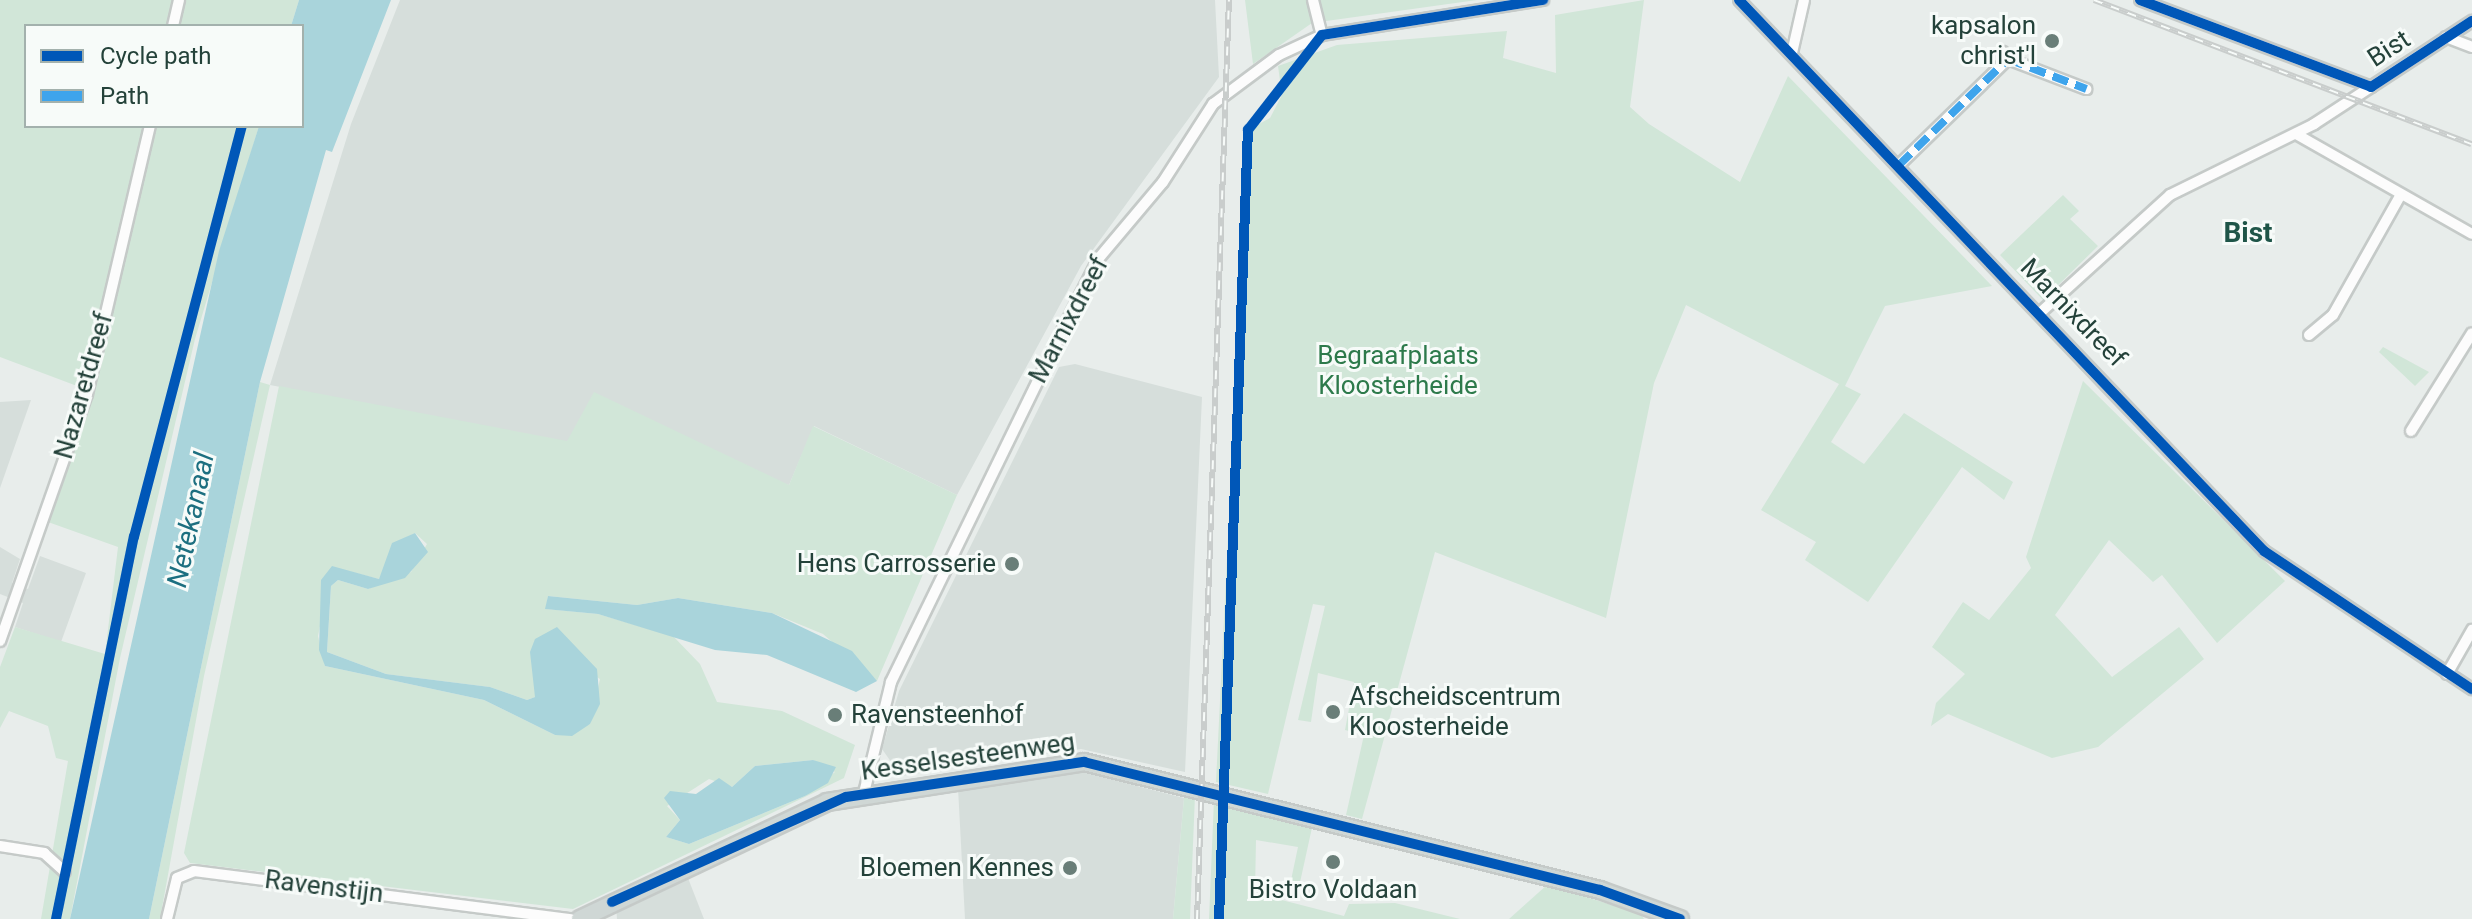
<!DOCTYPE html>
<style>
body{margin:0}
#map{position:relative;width:2472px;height:919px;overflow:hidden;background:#e8edeb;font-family:Roboto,sans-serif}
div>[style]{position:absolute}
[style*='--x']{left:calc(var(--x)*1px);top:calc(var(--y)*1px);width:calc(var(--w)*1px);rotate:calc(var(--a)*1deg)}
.built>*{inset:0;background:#d6dedb}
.green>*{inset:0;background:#d1e6d8}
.water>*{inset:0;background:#a9d4db}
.roads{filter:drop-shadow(2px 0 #c5cac8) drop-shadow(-2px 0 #c5cac8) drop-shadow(0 2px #c5cac8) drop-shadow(0 -2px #c5cac8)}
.minor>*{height:10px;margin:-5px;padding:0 5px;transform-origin:5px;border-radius:5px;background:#fcfcfc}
.primary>*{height:16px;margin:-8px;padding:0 8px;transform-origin:8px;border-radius:8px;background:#cfd7d5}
.rail>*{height:6px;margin-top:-3px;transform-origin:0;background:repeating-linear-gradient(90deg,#f7fbf9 0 9px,#c9cdcc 0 18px);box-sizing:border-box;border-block:2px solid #c9cdcc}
.quiet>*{height:8px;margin-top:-4px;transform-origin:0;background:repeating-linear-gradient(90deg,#3ea4ec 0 16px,transparent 0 24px)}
.cycleway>*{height:10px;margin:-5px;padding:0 5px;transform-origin:5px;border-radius:5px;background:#0057b8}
.dots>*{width:22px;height:22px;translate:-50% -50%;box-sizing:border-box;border:4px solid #f7fbf9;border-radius:50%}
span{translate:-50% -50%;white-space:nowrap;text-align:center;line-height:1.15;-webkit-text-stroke:6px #f7fbf9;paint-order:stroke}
.poi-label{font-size:26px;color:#24423a}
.right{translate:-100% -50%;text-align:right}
.left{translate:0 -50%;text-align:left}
.street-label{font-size:26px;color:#24423a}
.park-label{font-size:26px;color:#2d7a4b}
.neighbourhood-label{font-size:28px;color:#1f5548;font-weight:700}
.water-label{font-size:28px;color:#1c6f80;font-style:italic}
.legend{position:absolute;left:24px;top:24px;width:280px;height:104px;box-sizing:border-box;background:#f7fbf9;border:2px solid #a3b1ad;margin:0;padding:10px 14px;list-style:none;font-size:24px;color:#24423a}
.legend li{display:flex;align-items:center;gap:16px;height:40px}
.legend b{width:40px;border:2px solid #a3b1ad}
</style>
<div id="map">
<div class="built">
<i style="clip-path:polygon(400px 0,1215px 0,1219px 77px,1081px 266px,957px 495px,814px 426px,789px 485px,270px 385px,351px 124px)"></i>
<i style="clip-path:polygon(1075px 364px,1202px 397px,1185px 772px,1081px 749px,901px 776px,882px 749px,899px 691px,1059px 367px)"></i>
<i style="clip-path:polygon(31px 400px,0 488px,0 402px)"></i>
<i style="clip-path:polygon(0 547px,20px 559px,12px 583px,28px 589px,40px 556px,86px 573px,61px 642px,15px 627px,23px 603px,0 594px)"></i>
<i style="clip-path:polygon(1071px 769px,1184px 798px,1173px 919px,965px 919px,958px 788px)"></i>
<i style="clip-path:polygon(686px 873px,704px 919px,617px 919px,616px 905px)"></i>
</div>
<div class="green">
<i style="clip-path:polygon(0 0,299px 0,291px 26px,26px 26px,26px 126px,259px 126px,195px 339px,120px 658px,70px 919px,41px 919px,68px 761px,56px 758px,48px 726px,9px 711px,0 728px,0 667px,15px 627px,105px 654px,118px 547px,48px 522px,93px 392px,0 357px)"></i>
<i style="clip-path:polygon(1245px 0,1477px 0,1312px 23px,1253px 64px)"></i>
<i style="clip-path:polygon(1644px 0,1630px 107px,1649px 124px,1740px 182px,1788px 76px,1992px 286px,1885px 306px,1845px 386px,1861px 394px,1831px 442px,1864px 464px,1904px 413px,2013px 482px,2004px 500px,1962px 467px,1868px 602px,1805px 560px,1816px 542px,1761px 510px,1839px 384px,1686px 305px,1654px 383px,1606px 618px,1435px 552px,1362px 819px,1346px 815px,1364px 735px,1345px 730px,1354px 682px,1318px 673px,1311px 722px,1298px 720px,1325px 606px,1313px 604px,1268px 794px,1216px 782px,1248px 130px,1270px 118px,1282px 95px,1278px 66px,1337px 45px,1507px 31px,1503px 58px,1556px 73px,1555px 15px)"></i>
<i style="clip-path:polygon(2063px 195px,2079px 211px,2070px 219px,2098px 246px,2043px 300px,2000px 255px)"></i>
<i style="clip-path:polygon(2383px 347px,2429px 372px,2415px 386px,2379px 352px)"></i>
<i style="clip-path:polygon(2083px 381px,2285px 581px,2217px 643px,2162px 575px,2153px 582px,2109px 540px,2055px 615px,2112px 677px,2179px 627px,2204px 659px,2098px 747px,2052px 758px,1948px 714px,1931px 726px,1936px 703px,1965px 674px,1932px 647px,1963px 602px,1989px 620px,2031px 568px,2026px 557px)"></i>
<i style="clip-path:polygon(260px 382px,270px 385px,204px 676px,160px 919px,149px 919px)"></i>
<i style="clip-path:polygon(evenodd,279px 386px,567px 441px,594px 392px,789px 485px,813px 426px,957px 495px,877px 681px,823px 634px,772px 613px,678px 598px,637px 605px,548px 596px,546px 609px,598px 614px,673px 636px,700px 664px,717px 702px,782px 711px,855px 745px,844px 778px,573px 909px,190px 863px,184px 853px,279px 386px,415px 533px,427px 544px,411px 572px,368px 589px,338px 580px,331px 586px,327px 652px,386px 674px,490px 687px,527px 700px,535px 697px,535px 639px,600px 679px,590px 724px,555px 735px,484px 700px,325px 666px,318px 636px,332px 567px,379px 579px,398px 542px,415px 533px,279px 386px,813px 760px,835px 772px,805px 796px,689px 844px,666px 837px,680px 820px,667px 806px,709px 779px,732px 787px,755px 766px,813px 760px)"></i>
<i style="clip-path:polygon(1195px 795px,1190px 919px,1173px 919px,1184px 798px)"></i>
<i style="clip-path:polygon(1214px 799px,1313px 823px,1299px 887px,1290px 885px,1298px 847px,1256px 840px,1255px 893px,1344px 916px,1349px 904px,1395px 903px,1460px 919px,1209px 919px)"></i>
<i style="clip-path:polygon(1547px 885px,1641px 914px,1644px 919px,1509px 919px)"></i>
</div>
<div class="water">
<i style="clip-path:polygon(299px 0,391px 0,332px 152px,326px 150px,260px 382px,149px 919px,70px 919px,219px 251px,259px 126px,302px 126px,302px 26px,291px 26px)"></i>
<i style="clip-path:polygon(415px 533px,428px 552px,405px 578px,368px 589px,338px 580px,331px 586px,327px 652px,386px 674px,490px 687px,527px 700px,535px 697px,530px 652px,535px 639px,557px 627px,597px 669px,600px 704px,590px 724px,572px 736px,555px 735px,484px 700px,325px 666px,319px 650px,321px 580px,332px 566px,379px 579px,392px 543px)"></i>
<i style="clip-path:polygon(548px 596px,637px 605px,678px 598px,772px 613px,852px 651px,877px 681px,856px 692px,767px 655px,715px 650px,598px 614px,545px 609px)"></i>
<i style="clip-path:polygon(813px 760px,836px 767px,828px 783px,805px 796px,689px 844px,666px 837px,680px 820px,664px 798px,670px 791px,696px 794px,719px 778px,732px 787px,755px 766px)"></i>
</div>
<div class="roads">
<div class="minor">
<i style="--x:1313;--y:0;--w:36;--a:76"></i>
<i style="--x:1739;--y:0;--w:761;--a:46.38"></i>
<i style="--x:2264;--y:551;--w:250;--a:33.6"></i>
<i style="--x:2140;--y:0;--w:247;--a:20.6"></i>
<i style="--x:173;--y:26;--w:27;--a:-77"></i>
<i style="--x:2446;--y:37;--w:28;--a:21"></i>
<i style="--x:1792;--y:53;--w:54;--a:-77.2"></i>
<i style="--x:2008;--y:59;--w:84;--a:21"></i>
<i style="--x:2296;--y:134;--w:202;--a:29.6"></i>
<i style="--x:1899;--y:165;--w:152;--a:-44.2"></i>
<i style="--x:2008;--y:59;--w:9;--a:-126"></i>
<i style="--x:2041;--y:312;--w:174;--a:-42.2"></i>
<i style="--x:2170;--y:195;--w:161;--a:-26.2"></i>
<i style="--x:2314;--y:124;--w:189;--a:-33.1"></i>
<i style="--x:2309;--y:335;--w:31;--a:-40"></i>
<i style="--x:2333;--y:315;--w:137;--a:-60.6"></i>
<i style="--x:2411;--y:431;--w:115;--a:-58.1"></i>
<i style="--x:0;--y:641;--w:262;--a:-70.6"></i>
<i style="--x:87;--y:394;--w:275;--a:-76.8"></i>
<i style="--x:2447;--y:674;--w:51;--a:-60.4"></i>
<i style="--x:864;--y:793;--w:114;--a:-76.3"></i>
<i style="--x:891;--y:682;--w:388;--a:-64"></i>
<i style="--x:1061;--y:333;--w:84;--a:-63.1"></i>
<i style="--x:1099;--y:258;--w:99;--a:-49.9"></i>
<i style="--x:1163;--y:182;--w:93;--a:-57.3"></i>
<i style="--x:1213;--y:104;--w:82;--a:-36.6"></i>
<i style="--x:1279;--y:55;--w:47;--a:-24.9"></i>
<i style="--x:1322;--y:35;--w:224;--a:-9"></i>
<i style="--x:0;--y:846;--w:45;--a:9"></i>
<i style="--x:44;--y:853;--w:28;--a:42"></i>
<i style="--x:167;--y:919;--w:42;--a:-76.3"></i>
<i style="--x:177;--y:878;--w:18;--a:-22"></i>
<i style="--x:194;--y:871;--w:380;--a:7.3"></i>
</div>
<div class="primary">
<i style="--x:580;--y:919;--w:273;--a:-25.3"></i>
<i style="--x:827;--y:802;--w:260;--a:-8.8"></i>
<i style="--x:1084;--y:762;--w:532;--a:13.93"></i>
<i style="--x:1600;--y:890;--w:85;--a:19.9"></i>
</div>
</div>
<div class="rail">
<i style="--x:2094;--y:0;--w:404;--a:20.9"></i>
<i style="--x:1197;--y:919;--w:920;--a:-88.01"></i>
</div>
<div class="quiet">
<i style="--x:2008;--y:59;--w:84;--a:21"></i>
<i style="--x:1899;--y:165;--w:152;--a:-44.2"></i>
<i style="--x:2008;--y:59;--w:9;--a:-126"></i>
</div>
<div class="cycleway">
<i style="--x:1739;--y:0;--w:761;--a:46.38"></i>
<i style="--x:2264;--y:551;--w:250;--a:33.6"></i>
<i style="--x:2140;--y:0;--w:247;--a:20.6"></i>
<i style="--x:2371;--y:87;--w:121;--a:-33.2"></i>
<i style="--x:1322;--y:35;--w:224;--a:-9"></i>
<i style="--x:612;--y:902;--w:256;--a:-24.2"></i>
<i style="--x:846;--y:797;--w:241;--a:-8.4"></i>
<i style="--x:1084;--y:762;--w:532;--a:13.93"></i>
<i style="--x:1600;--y:890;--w:85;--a:19.9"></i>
<i style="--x:56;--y:919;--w:390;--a:-78.5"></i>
<i style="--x:134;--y:537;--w:425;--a:-75.3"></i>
<i style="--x:1219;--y:919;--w:790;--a:-87.9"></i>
<i style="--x:1248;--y:130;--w:120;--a:-52.1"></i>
</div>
<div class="dots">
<i style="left:2052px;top:41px;background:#697e78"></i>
<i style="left:1012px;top:564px;background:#697e78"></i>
<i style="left:1333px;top:712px;background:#697e78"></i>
<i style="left:835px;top:715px;background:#697e78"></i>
<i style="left:1333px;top:862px;background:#697e78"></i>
<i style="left:1070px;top:868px;background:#697e78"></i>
</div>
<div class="poi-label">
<span class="right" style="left:2036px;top:41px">kapsalon<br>christ'l</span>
<span class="right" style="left:996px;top:564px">Hens Carrosserie</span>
<span class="left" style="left:1349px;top:712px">Afscheidscentrum<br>Kloosterheide</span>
<span class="left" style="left:851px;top:715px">Ravensteenhof</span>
<span class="right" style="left:1054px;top:868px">Bloemen Kennes</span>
<span style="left:1333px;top:890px">Bistro Voldaan</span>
</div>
<div class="street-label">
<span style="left:2389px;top:49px;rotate:-33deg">Bist</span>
<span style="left:2073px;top:313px;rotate:46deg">Marnixdreef</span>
<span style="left:1069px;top:320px;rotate:-62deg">Marnixdreef</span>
<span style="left:84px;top:386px;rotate:-74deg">Nazaretdreef</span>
<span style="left:968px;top:757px;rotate:-8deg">Kesselsesteenweg</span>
<span style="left:324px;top:887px;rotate:7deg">Ravenstijn</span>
</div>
<div class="park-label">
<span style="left:1398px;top:371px">Begraafplaats<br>Kloosterheide</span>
</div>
<div class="neighbourhood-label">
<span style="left:2248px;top:233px">Bist</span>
</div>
<div class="water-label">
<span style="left:191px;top:520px;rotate:-78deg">Netekanaal</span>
</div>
<ul class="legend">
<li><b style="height:10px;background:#0057b8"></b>Cycle path</li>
<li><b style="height:10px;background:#3ea4ec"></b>Path</li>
</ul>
</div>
